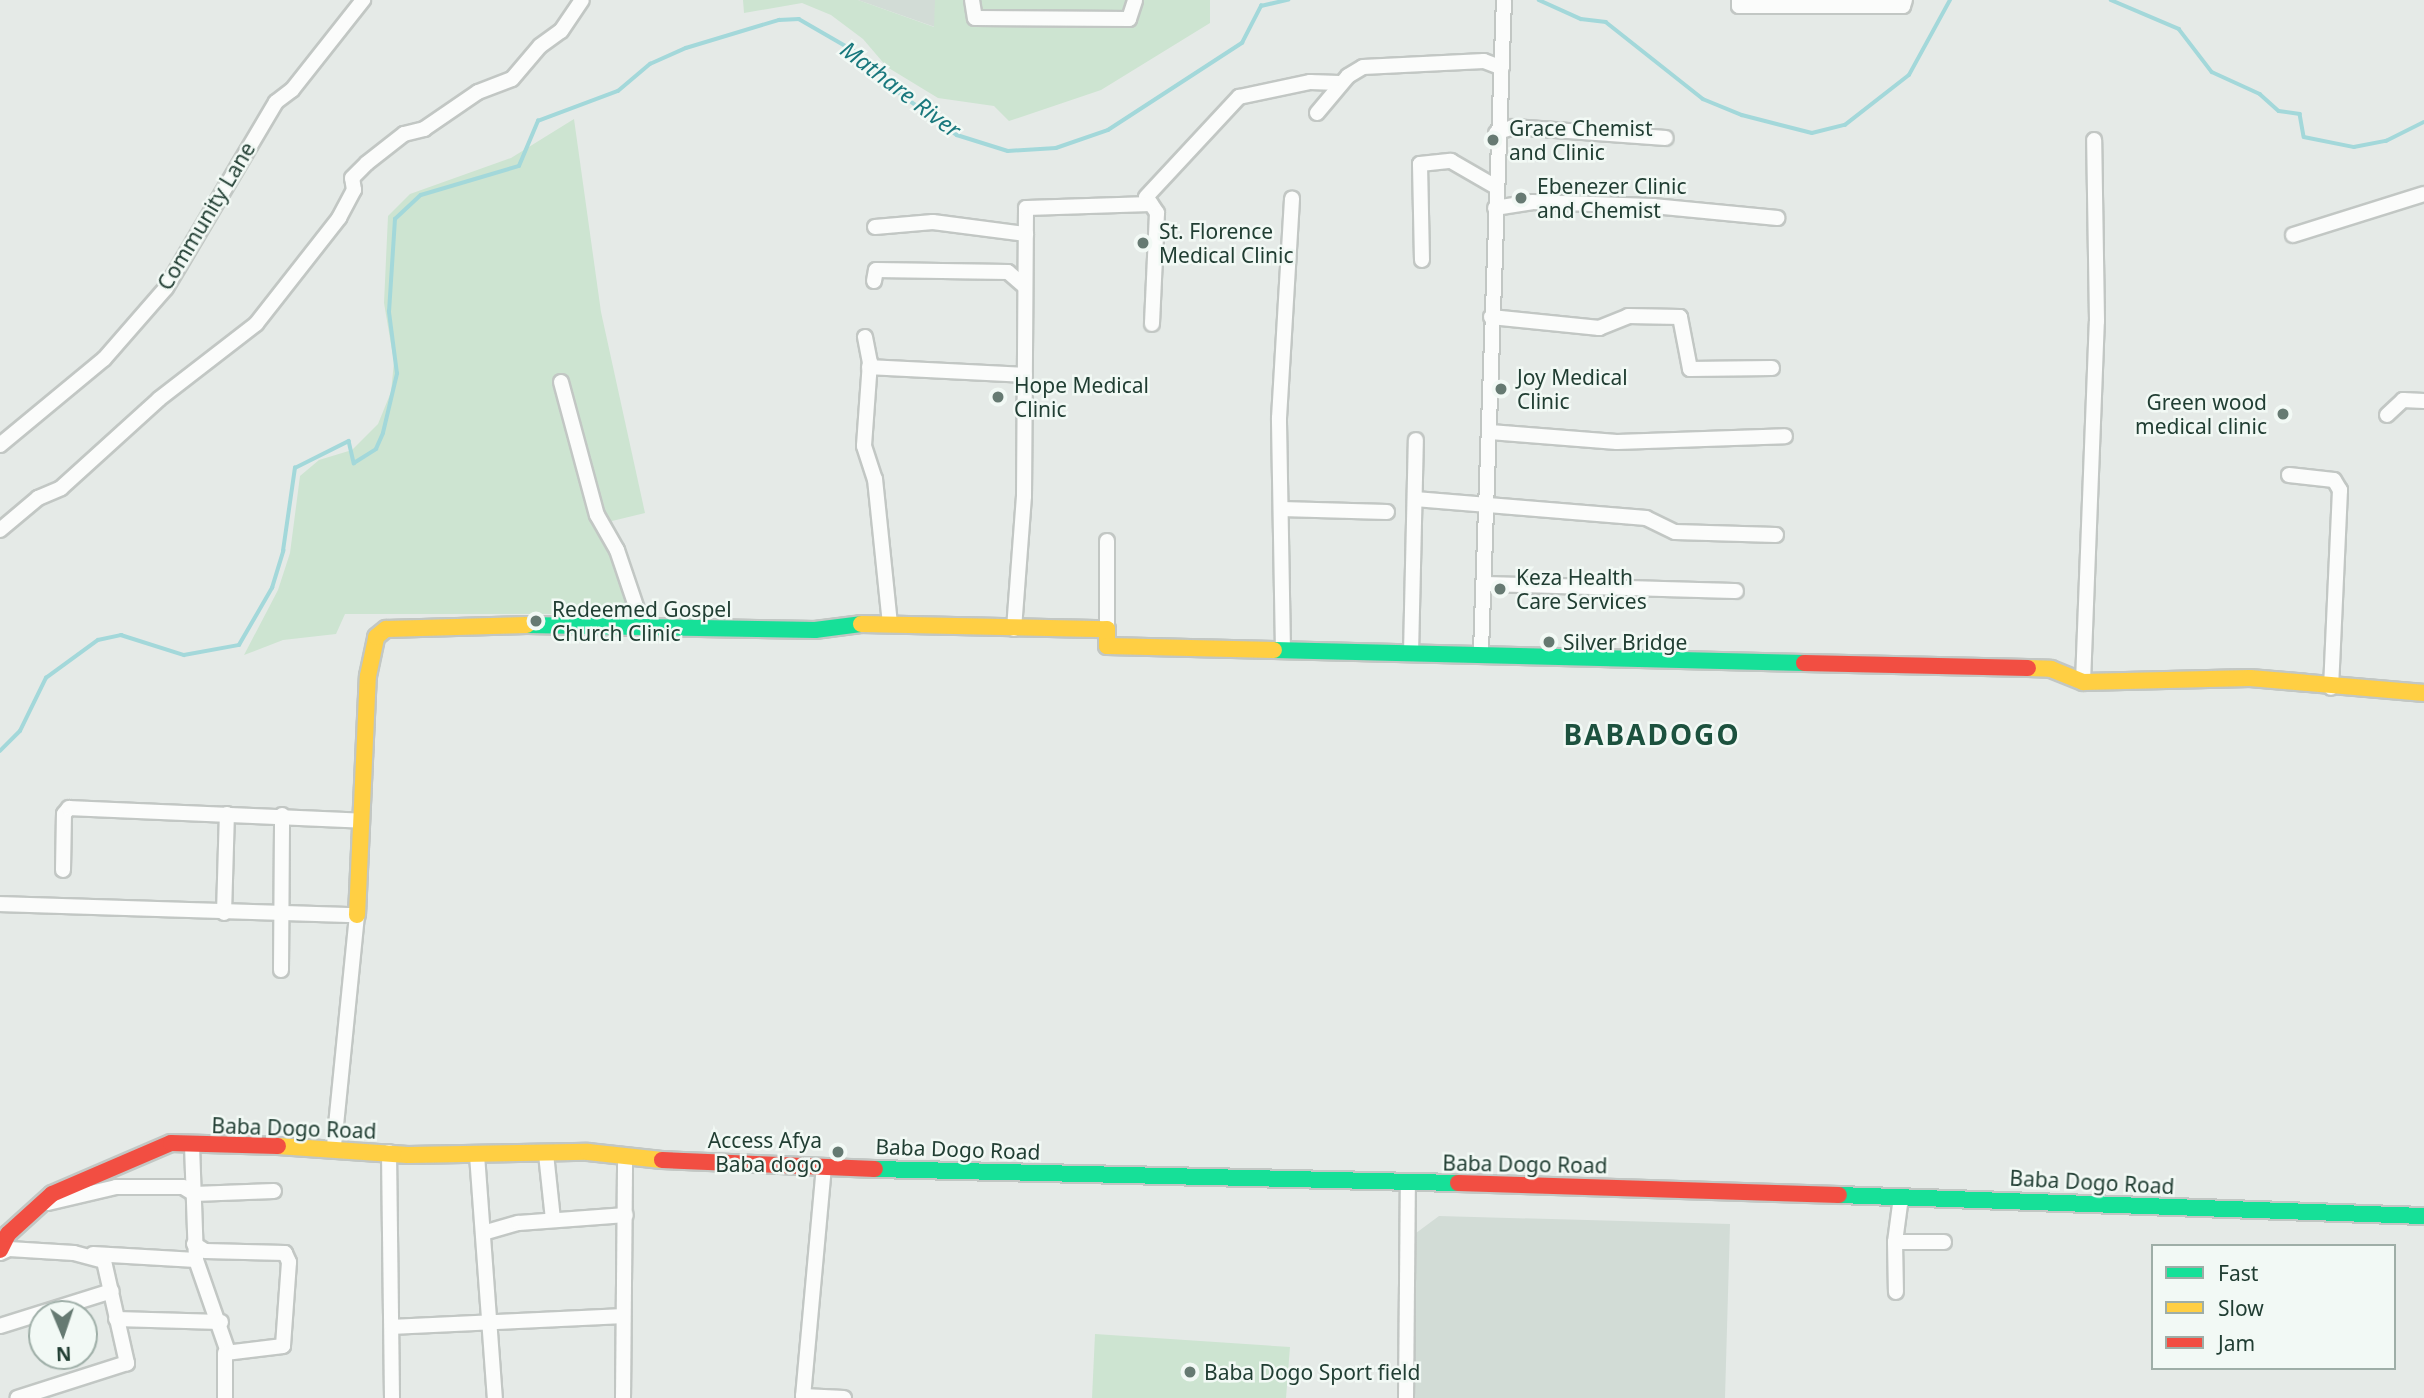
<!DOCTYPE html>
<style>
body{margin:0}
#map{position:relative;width:2424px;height:1398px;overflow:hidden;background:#e5eae7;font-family:"Noto Sans",sans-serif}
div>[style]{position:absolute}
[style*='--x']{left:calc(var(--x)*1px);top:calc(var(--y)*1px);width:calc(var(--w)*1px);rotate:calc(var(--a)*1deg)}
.built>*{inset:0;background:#d2dcd6}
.green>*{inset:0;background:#cde4d1}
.stream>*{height:3.5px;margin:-1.75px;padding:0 1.75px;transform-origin:1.75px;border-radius:1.75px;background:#a3d8da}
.roads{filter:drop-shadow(2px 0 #c2c7c4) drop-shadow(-2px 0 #c2c7c4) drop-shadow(0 2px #c2c7c4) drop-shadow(0 -2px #c2c7c4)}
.street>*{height:14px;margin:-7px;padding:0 7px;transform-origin:7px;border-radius:7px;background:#fbfcfb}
.fast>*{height:16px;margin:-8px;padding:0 8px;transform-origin:8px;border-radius:8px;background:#16e098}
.slow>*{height:16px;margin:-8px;padding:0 8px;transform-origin:8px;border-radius:8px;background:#ffcf43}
.jam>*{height:16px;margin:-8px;padding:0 8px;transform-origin:8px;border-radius:8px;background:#f24e42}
.dots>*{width:19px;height:19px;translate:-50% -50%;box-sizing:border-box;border:4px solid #f2f9f5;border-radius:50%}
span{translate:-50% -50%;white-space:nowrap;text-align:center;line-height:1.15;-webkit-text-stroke:5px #f2f9f5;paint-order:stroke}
.poi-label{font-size:21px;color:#213e33}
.left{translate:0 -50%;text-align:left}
.right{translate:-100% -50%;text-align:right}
.street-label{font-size:21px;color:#213e33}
.water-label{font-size:23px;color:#19787d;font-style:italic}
.district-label{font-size:28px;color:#1c513e;font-weight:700;letter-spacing:2px}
.legend{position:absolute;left:2151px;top:1244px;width:245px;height:126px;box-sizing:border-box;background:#f2f9f5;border:2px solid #9eaea7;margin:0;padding:9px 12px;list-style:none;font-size:21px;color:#213e33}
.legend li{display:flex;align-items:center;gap:14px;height:35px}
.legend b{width:35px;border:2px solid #9eaea7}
.north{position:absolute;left:28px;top:1300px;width:70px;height:70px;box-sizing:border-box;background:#f2f9f5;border:2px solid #9eaea7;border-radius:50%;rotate:178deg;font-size:19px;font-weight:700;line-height:28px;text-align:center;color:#213e33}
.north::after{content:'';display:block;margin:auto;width:24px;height:32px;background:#667a72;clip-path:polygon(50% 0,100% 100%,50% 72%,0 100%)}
</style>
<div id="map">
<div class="built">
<i style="clip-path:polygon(858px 0,935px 0,935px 27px)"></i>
<i style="clip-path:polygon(1439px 1216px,1730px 1224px,1725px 1398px,1409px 1398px,1412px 1236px)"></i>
</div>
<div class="green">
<i style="clip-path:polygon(743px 0,858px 0,934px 27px,935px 0,1210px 0,1210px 23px,1101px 90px,1009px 121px,994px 106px,938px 98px,887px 67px,863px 39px,831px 15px,802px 3px,744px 13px)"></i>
<i style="clip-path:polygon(574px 119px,601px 312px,645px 513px,612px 521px,628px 614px,345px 614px,336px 634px,283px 640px,244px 655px,278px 590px,290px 553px,300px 476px,319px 460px,352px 450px,378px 424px,391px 392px,394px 362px,384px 303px,388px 216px,410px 194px,511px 158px)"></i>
<i style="clip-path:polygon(1095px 1334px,1290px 1347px,1286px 1398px,1092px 1398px)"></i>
</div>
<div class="stream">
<i style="--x:1539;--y:0;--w:46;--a:24.3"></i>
<i style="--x:1581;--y:19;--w:25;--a:7"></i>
<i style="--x:1606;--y:22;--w:124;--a:38.4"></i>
<i style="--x:1703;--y:99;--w:42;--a:22.3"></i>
<i style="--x:1742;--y:115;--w:72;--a:14.4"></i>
<i style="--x:1812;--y:133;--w:34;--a:-14"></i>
<i style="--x:1845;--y:125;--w:81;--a:-38"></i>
<i style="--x:1909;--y:75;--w:85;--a:-61.3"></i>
<i style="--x:2111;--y:0;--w:74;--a:23.1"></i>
<i style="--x:2179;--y:29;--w:54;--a:52.5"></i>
<i style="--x:2212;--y:72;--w:53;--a:24.6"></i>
<i style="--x:2260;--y:94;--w:25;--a:42"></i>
<i style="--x:2279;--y:111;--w:21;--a:8"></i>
<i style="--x:2300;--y:114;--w:23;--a:80"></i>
<i style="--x:2304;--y:137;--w:51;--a:11.3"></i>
<i style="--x:2354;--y:147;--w:33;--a:-11"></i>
<i style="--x:2386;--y:141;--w:42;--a:-26.6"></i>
<i style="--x:0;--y:751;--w:28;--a:-45"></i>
<i style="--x:20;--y:731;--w:59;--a:-63.9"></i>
<i style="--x:46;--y:678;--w:64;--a:-36.2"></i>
<i style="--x:98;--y:640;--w:24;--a:-12"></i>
<i style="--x:121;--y:635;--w:66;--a:17.6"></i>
<i style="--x:184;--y:655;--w:56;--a:-10.3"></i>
<i style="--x:239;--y:645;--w:66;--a:-59.9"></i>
<i style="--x:272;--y:588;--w:39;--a:-73"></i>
<i style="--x:283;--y:551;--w:84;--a:-81.8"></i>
<i style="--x:295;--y:468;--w:60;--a:-26.6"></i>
<i style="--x:349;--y:441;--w:23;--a:77"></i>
<i style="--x:354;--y:463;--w:26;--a:-32"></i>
<i style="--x:376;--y:449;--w:17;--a:-66"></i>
<i style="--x:383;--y:433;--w:61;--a:-76.7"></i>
<i style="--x:397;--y:374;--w:63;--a:-97.4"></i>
<i style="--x:389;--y:312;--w:93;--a:-86.3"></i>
<i style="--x:395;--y:219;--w:35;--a:-43"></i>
<i style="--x:421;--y:195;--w:102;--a:-16.5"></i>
<i style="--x:519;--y:166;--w:49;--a:-67.1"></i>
<i style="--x:538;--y:121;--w:85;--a:-20.6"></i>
<i style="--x:618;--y:91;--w:42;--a:-40.2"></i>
<i style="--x:650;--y:64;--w:39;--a:-24"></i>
<i style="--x:686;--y:48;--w:97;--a:-16.8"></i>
<i style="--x:779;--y:20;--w:20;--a:-3"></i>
<i style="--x:799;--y:19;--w:72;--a:30.1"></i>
<i style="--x:861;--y:55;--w:35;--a:50"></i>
<i style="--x:884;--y:82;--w:90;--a:36"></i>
<i style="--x:957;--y:135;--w:53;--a:17.4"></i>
<i style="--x:1008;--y:151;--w:48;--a:-3.6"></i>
<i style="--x:1056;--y:148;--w:55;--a:-19.1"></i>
<i style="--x:1108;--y:130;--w:160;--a:-33"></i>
<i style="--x:1242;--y:43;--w:42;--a:-62.8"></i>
<i style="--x:1261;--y:6;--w:28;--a:-13"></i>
</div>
<div class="roads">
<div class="street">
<i style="--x:972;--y:0;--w:18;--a:81"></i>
<i style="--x:975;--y:18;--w:154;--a:0.4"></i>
<i style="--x:1129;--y:19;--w:20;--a:-72"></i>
<i style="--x:1739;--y:0;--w:6;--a:90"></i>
<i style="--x:1739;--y:6;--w:164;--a:0"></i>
<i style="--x:1903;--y:6;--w:6;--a:-72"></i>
<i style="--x:1317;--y:113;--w:48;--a:-50"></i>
<i style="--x:1348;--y:76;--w:17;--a:-31"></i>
<i style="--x:1363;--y:67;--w:121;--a:-2.8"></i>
<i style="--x:1484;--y:61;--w:19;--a:21"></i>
<i style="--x:1496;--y:133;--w:18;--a:-19"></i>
<i style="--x:1513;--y:127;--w:153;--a:4.1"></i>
<i style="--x:1146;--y:197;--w:137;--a:-47.1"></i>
<i style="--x:1239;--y:97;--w:73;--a:-11.9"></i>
<i style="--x:1310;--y:82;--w:29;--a:2"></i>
<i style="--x:1147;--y:198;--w:18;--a:56"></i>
<i style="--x:1157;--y:213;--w:111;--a:92.6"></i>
<i style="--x:1495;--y:208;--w:37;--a:-9"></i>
<i style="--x:1532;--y:202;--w:121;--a:1.9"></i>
<i style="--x:1653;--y:206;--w:125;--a:5.5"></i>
<i style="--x:875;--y:227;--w:58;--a:-4.9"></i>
<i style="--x:933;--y:222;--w:94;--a:7.4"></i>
<i style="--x:2293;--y:235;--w:137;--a:-17.4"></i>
<i style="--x:1422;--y:260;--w:96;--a:-91.2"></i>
<i style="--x:1420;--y:164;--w:31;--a:-6"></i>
<i style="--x:1451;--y:161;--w:52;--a:30"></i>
<i style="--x:874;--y:281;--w:11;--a:-80"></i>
<i style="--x:876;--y:270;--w:132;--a:0.9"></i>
<i style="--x:1008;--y:272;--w:21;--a:41"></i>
<i style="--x:1491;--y:317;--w:109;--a:5.8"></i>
<i style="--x:1599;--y:328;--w:31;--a:-22"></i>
<i style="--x:1628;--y:316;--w:52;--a:1.1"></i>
<i style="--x:1680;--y:317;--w:53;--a:79.1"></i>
<i style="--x:1690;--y:369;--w:82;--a:-0.7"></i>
<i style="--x:865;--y:337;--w:25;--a:79"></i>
<i style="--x:870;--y:362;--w:84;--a:94.1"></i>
<i style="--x:864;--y:446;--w:35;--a:72"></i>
<i style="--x:875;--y:479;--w:146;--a:84.1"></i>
<i style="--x:869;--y:367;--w:156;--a:2.9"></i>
<i style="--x:561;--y:382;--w:138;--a:74.9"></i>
<i style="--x:597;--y:515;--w:40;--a:60.3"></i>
<i style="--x:617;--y:550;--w:78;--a:71.3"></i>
<i style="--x:2387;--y:415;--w:22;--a:-43"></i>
<i style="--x:2403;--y:400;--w:21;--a:3"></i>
<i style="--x:1490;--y:432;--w:127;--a:4.5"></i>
<i style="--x:1617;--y:442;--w:168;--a:-2"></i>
<i style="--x:0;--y:445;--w:135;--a:-39.6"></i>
<i style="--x:104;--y:359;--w:94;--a:-48.9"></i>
<i style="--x:166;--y:288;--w:216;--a:-59.4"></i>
<i style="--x:276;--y:102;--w:20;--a:-37"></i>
<i style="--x:292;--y:90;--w:115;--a:-51.7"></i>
<i style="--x:2289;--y:475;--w:45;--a:6.3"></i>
<i style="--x:2334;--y:480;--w:12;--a:59"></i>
<i style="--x:2340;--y:490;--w:198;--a:92.6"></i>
<i style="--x:1415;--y:499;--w:232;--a:4.7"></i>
<i style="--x:1646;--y:518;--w:32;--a:26"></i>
<i style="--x:1675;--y:532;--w:101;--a:1.7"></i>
<i style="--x:1281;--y:509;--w:106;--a:1.6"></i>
<i style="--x:0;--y:530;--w:50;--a:-40.1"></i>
<i style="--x:38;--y:498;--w:25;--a:-23"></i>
<i style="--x:61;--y:488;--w:132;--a:-42.2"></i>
<i style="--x:159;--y:399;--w:123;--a:-37.7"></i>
<i style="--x:256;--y:324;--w:135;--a:-51.9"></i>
<i style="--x:339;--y:218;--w:32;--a:-62"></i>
<i style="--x:354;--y:190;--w:12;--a:-99"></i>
<i style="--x:352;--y:178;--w:21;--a:-45"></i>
<i style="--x:367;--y:163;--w:47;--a:-38.1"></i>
<i style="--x:404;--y:134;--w:21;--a:-14"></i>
<i style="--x:424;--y:129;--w:65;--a:-34.4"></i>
<i style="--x:478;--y:92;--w:36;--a:-21"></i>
<i style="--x:512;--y:79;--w:43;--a:-49.7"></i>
<i style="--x:540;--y:46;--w:26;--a:-36"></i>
<i style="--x:561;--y:31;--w:37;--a:-56"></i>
<i style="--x:1484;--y:584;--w:252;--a:1.6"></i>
<i style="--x:1014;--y:629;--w:133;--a:-85.7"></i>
<i style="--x:1024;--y:496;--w:288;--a:-89.6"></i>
<i style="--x:1026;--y:208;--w:125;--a:-1.8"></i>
<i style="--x:1107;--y:629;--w:88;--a:-90"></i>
<i style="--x:1283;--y:651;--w:233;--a:-91"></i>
<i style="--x:1279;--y:418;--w:220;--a:-86.6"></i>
<i style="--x:1481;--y:651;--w:651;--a:-87.98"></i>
<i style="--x:1411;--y:654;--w:214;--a:-88.7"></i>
<i style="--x:2083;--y:682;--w:361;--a:-87.8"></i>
<i style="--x:2097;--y:321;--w:181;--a:-90.9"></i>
<i style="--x:63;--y:870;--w:56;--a:-89"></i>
<i style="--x:64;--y:814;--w:8;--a:-50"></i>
<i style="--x:69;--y:808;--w:293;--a:2.5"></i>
<i style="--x:0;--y:904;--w:357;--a:1.8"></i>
<i style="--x:357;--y:915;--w:233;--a:95.7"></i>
<i style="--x:224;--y:913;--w:99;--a:-88.3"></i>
<i style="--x:281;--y:970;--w:155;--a:-89.6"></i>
<i style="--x:192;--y:1145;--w:115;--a:88"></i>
<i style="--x:196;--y:1260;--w:97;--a:70.8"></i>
<i style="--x:389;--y:1152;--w:246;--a:89.3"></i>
<i style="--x:546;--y:1154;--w:66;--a:83.9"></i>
<i style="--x:477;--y:1155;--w:244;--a:85.8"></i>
<i style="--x:824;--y:1166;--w:231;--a:95.2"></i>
<i style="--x:803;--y:1396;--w:41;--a:2.8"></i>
<i style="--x:1901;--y:1197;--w:45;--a:97.6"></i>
<i style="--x:1895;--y:1242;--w:49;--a:0"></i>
<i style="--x:48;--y:1203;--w:70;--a:-13.2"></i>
<i style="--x:116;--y:1187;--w:67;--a:0"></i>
<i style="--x:183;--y:1187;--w:13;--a:32"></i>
<i style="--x:194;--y:1194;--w:80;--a:-2.1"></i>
<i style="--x:483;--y:1233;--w:37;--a:-16"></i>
<i style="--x:519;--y:1223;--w:107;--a:-4.3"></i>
<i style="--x:1895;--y:1242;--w:50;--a:88.9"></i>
<i style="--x:194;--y:1244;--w:13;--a:32"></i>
<i style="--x:205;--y:1251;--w:80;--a:1.4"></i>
<i style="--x:285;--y:1253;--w:10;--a:66"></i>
<i style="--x:289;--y:1262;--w:84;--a:94.1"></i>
<i style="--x:283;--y:1346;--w:58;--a:173.1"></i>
<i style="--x:225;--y:1353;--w:45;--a:90"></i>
<i style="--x:0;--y:1253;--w:10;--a:-24"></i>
<i style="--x:9;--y:1249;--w:65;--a:3.5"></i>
<i style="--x:74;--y:1253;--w:31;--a:15"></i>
<i style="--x:104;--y:1261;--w:105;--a:77.3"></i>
<i style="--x:127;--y:1363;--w:115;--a:162.3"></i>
<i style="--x:93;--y:1254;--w:103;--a:3.3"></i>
<i style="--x:116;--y:1319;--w:105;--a:1.6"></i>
<i style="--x:0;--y:1326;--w:117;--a:-17.4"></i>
<i style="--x:392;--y:1327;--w:231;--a:-2.7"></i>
<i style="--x:623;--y:1398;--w:242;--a:-89.5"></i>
<i style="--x:1406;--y:1398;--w:215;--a:-89.5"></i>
</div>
<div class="fast">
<i style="--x:527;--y:625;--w:288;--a:1"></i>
<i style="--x:815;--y:630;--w:46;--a:-7.4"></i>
<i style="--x:1274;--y:650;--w:530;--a:1.41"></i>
<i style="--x:875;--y:1169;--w:583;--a:1.38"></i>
<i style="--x:1839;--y:1195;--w:585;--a:2.06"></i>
</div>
<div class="slow">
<i style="--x:861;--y:624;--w:246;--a:1.2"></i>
<i style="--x:1107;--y:629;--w:17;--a:90"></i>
<i style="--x:1107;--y:646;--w:167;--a:1.4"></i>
<i style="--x:2028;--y:668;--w:23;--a:2"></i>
<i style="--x:2051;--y:669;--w:35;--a:22"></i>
<i style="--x:2083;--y:682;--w:167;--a:-1.4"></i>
<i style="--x:2250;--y:678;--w:175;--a:4.9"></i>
<i style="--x:357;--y:915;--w:239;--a:-87.4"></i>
<i style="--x:368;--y:676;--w:40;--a:-78"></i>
<i style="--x:376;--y:637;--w:13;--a:-39"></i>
<i style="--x:386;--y:629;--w:141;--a:-1.6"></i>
<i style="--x:278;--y:1146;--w:130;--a:4"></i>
<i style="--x:408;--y:1155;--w:180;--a:-1"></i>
<i style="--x:588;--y:1152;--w:74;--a:6.2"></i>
</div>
<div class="jam">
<i style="--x:1804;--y:663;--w:224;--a:1.3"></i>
<i style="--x:662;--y:1160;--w:213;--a:2.4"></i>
<i style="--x:1458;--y:1183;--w:381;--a:1.8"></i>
<i style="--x:0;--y:1250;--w:18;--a:-63"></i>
<i style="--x:8;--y:1234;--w:59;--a:-42.3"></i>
<i style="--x:52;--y:1194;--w:129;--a:-23.2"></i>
<i style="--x:171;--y:1143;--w:107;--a:1.6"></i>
</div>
</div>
<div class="dots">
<i style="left:1493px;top:140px;background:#667a72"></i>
<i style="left:1521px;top:198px;background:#667a72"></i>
<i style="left:1143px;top:243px;background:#667a72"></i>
<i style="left:1501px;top:389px;background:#667a72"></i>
<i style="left:998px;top:397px;background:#667a72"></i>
<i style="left:2283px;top:414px;background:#667a72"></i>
<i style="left:1500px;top:589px;background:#667a72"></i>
<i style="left:536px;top:621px;background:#667a72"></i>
<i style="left:1549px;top:642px;background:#667a72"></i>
<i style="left:838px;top:1152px;background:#667a72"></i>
<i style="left:1190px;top:1372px;background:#667a72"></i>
</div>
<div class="poi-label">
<span class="left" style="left:1509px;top:140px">Grace Chemist<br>and Clinic</span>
<span class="left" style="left:1537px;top:198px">Ebenezer Clinic<br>and Chemist</span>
<span class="left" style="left:1159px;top:243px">St. Florence<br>Medical Clinic</span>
<span class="left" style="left:1517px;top:389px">Joy Medical<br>Clinic</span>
<span class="left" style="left:1014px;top:397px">Hope Medical<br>Clinic</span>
<span class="right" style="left:2267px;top:414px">Green wood<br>medical clinic</span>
<span class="left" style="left:1516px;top:589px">Keza Health<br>Care Services</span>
<span class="left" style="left:552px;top:621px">Redeemed Gospel<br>Church Clinic</span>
<span class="left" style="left:1563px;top:642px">Silver Bridge</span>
<span class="right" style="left:822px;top:1152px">Access Afya<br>Baba dogo</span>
<span class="left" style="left:1204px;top:1372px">Baba Dogo Sport field</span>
</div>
<div class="street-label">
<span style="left:206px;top:216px;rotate:-59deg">Community Lane</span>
<span style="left:294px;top:1128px;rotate:2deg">Baba Dogo Road</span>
<span style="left:958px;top:1149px;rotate:2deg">Baba Dogo Road</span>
<span style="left:1525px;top:1164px;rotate:1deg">Baba Dogo Road</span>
<span style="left:2092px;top:1182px;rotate:3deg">Baba Dogo Road</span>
</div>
<div class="water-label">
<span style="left:901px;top:89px;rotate:37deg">Mathare River</span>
</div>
<div class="district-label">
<span style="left:1652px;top:734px">BABADOGO</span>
</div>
<ul class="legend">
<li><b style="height:9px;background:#16e098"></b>Fast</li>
<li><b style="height:9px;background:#ffcf43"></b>Slow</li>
<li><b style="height:9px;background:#f24e42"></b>Jam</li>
</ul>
<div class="north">N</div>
</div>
